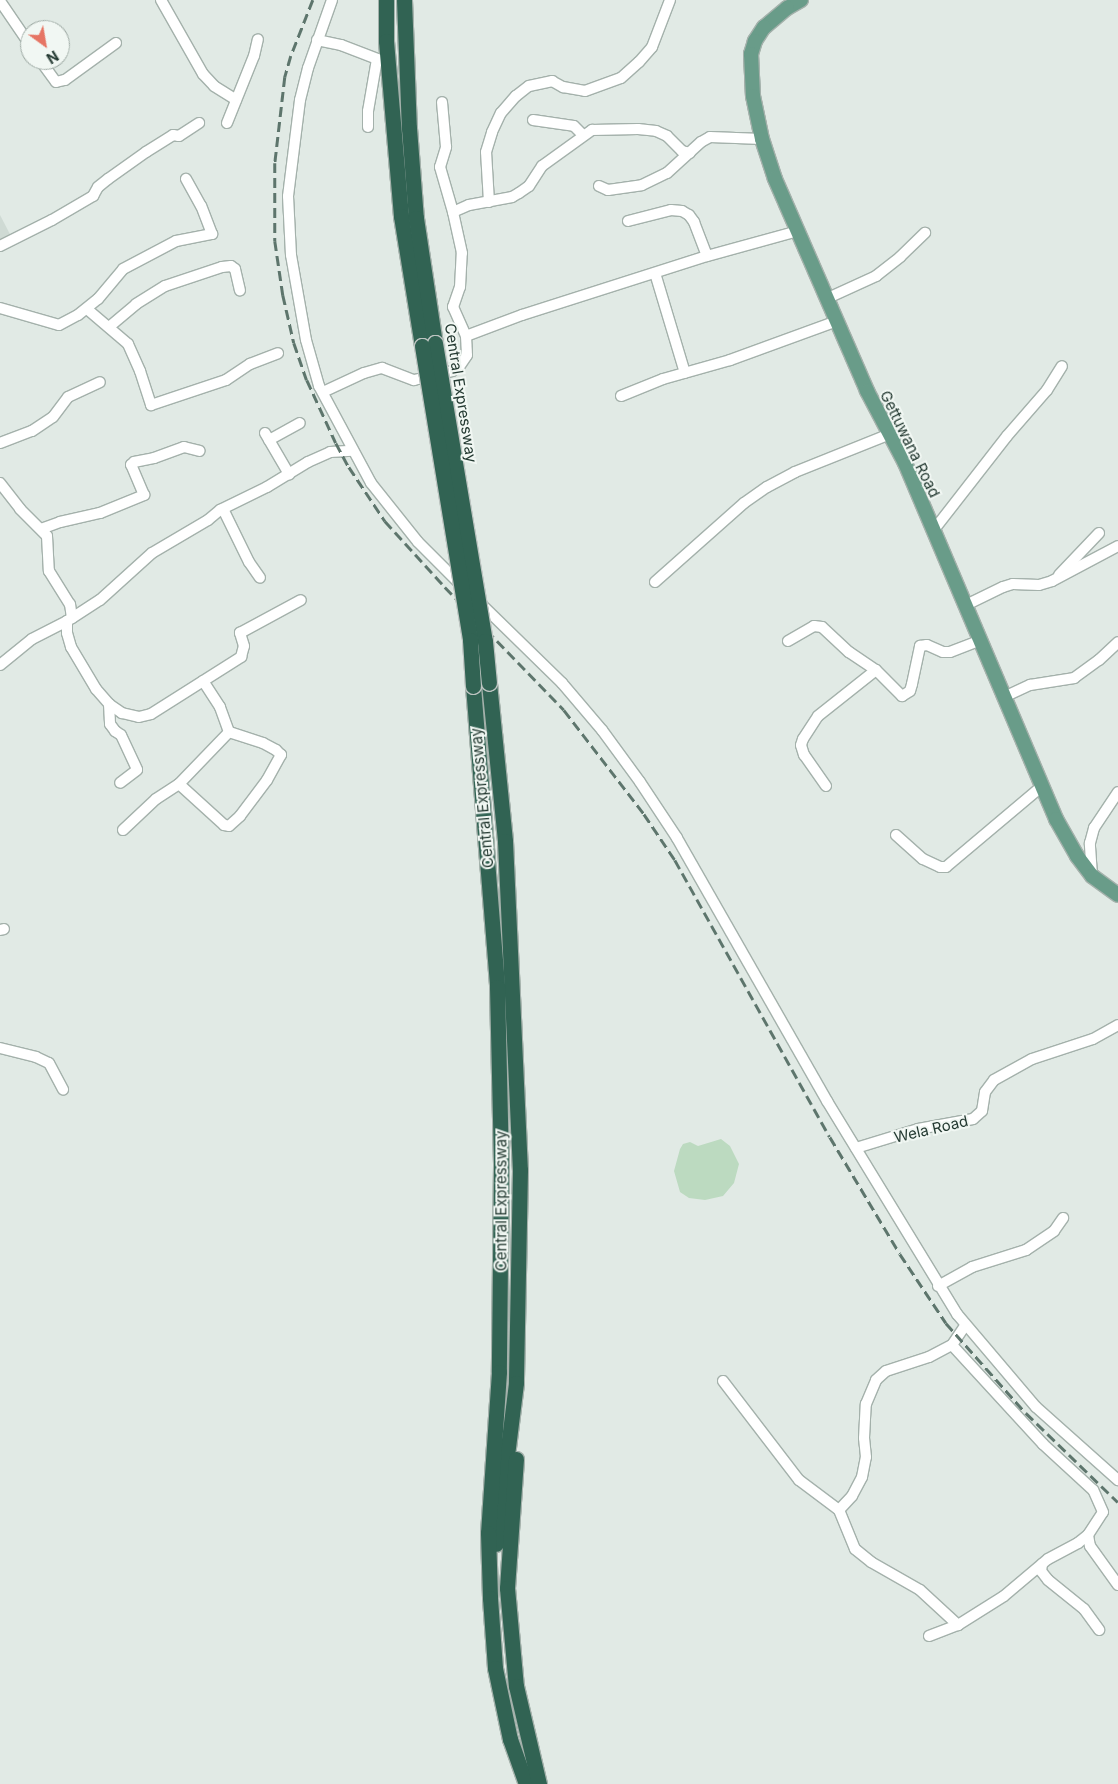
<!DOCTYPE html>
<style>
body{margin:0}
#map{position:relative;width:1118px;height:1784px;overflow:hidden;background:#e1eae5;font-family:Inter,sans-serif}
div>[style]{position:absolute}
[style*='--x']{left:calc(var(--x)*1px);top:calc(var(--y)*1px);width:calc(var(--w)*1px);rotate:calc(var(--a)*1deg)}
.built>*{inset:0;background:#cfdad4}
.green>*{inset:0;background:#bcdac0}
.roads{filter:drop-shadow(1px 0 #a4b1ab) drop-shadow(-1px 0 #a4b1ab) drop-shadow(0 1px #a4b1ab) drop-shadow(0 -1px #a4b1ab)}
.minor>*{height:10px;margin:-5px;padding:0 5px;transform-origin:5px;border-radius:5px;background:#fff}
.major>*{height:14px;margin:-7px;padding:0 7px;transform-origin:7px;border-radius:7px;background:#699c89}
.highway>*{height:15px;margin:-7.5px;padding:0 7.5px;transform-origin:7.5px;border-radius:7.5px;background:#316353}
.rail>*{height:2.5px;margin-top:-1.25px;transform-origin:0;background:repeating-linear-gradient(90deg,#5d756c 0 10px,transparent 0 15px)}
.bridges{filter:drop-shadow(1px 0 #bdc4c1) drop-shadow(-1px 0 #bdc4c1) drop-shadow(0 1px #bdc4c1) drop-shadow(0 -1px #bdc4c1)}
.highway-bridge>*{height:15px;margin:-7.5px;padding:0 7.5px;transform-origin:7.5px;border-radius:7.5px;background:#316353}
span{translate:-50% -50%;white-space:nowrap;text-align:center;line-height:1.15;-webkit-text-stroke:4px #f1f7f3;paint-order:stroke}
.street-label{font-size:15px;color:#233931}
.north{position:absolute;left:20px;top:20px;width:50px;height:50px;box-sizing:border-box;background:#f1f7f3;border:1px solid #9faba5;border-radius:50%;rotate:148deg;font-size:14px;font-weight:700;line-height:20px;text-align:center;color:#233931}
.north::after{content:'';display:block;margin:auto;width:18px;height:22px;background:#e67564;clip-path:polygon(50% 0,100% 100%,50% 72%,0 100%)}
</style>
<div id="map">
<div class="built">
<i style="clip-path:polygon(0 215px,13px 240px,0 246px)"></i>
</div>
<div class="green">
<i style="clip-path:polygon(721px 1139px,730px 1146px,739px 1164px,734px 1183px,723px 1196px,705px 1200px,689px 1198px,680px 1192px,674px 1171px,680px 1149px,683px 1144px,690px 1142px,698px 1146px)"></i>
</div>
<div class="roads">
<div class="minor">
<i style="--x:161;--y:0;--w:85;--a:60.4"></i>
<i style="--x:203;--y:74;--w:16;--a:47"></i>
<i style="--x:214;--y:86;--w:26;--a:32"></i>
<i style="--x:332;--y:0;--w:72;--a:109.4"></i>
<i style="--x:308;--y:68;--w:33;--a:104"></i>
<i style="--x:300;--y:100;--w:97;--a:97.1"></i>
<i style="--x:288;--y:196;--w:59;--a:87.1"></i>
<i style="--x:291;--y:255;--w:86;--a:80"></i>
<i style="--x:306;--y:340;--w:48;--a:74.2"></i>
<i style="--x:319;--y:386;--w:110;--a:61.8"></i>
<i style="--x:371;--y:483;--w:75;--a:51.5"></i>
<i style="--x:418;--y:542;--w:61;--a:45"></i>
<i style="--x:0;--y:1;--w:53;--a:55.7"></i>
<i style="--x:317;--y:40;--w:25;--a:12"></i>
<i style="--x:341;--y:45;--w:39;--a:21"></i>
<i style="--x:377;--y:59;--w:53;--a:99.8"></i>
<i style="--x:368;--y:111;--w:16;--a:90"></i>
<i style="--x:40;--y:60;--w:27;--a:54"></i>
<i style="--x:56;--y:82;--w:9;--a:-13"></i>
<i style="--x:65;--y:80;--w:63;--a:-36"></i>
<i style="--x:533;--y:120;--w:41;--a:8.3"></i>
<i style="--x:574;--y:126;--w:13;--a:45"></i>
<i style="--x:227;--y:123;--w:72;--a:-68.1"></i>
<i style="--x:254;--y:56;--w:17;--a:-77"></i>
<i style="--x:599;--y:186;--w:10;--a:24"></i>
<i style="--x:608;--y:190;--w:34;--a:-8"></i>
<i style="--x:642;--y:185;--w:28;--a:-26"></i>
<i style="--x:667;--y:173;--w:46;--a:-42.4"></i>
<i style="--x:701;--y:142;--w:10;--a:-29"></i>
<i style="--x:710;--y:137;--w:52;--a:2.2"></i>
<i style="--x:489;--y:202;--w:50;--a:-93.4"></i>
<i style="--x:486;--y:152;--w:21;--a:-73"></i>
<i style="--x:492;--y:132;--w:21;--a:-65"></i>
<i style="--x:501;--y:113;--w:23;--a:-49"></i>
<i style="--x:516;--y:96;--w:16;--a:-38"></i>
<i style="--x:529;--y:86;--w:24;--a:-12"></i>
<i style="--x:552;--y:81;--w:13;--a:29"></i>
<i style="--x:563;--y:87;--w:22;--a:10"></i>
<i style="--x:585;--y:91;--w:38;--a:-20"></i>
<i style="--x:621;--y:78;--w:24;--a:-42"></i>
<i style="--x:639;--y:62;--w:20;--a:-49"></i>
<i style="--x:652;--y:47;--w:50;--a:-69"></i>
<i style="--x:453;--y:212;--w:17;--a:-24"></i>
<i style="--x:469;--y:205;--w:44;--a:-10.5"></i>
<i style="--x:512;--y:197;--w:8;--a:-30"></i>
<i style="--x:519;--y:193;--w:12;--a:-35"></i>
<i style="--x:529;--y:186;--w:24;--a:-57"></i>
<i style="--x:542;--y:166;--w:62;--a:-35.8"></i>
<i style="--x:592;--y:130;--w:46;--a:-1.2"></i>
<i style="--x:638;--y:129;--w:18;--a:6"></i>
<i style="--x:656;--y:131;--w:12;--a:24"></i>
<i style="--x:667;--y:136;--w:21;--a:45"></i>
<i style="--x:682;--y:151;--w:8;--a:14"></i>
<i style="--x:628;--y:221;--w:44;--a:-14.3"></i>
<i style="--x:671;--y:210;--w:11;--a:5"></i>
<i style="--x:682;--y:211;--w:8;--a:30"></i>
<i style="--x:689;--y:215;--w:9;--a:54"></i>
<i style="--x:694;--y:222;--w:36;--a:69"></i>
<i style="--x:0;--y:246;--w:58;--a:-26.6"></i>
<i style="--x:52;--y:220;--w:48;--a:-30.3"></i>
<i style="--x:93;--y:196;--w:10;--a:-61"></i>
<i style="--x:98;--y:187;--w:13;--a:-39"></i>
<i style="--x:108;--y:179;--w:47;--a:-35.4"></i>
<i style="--x:146;--y:152;--w:32;--a:-32"></i>
<i style="--x:173;--y:135;--w:6;--a:9"></i>
<i style="--x:179;--y:136;--w:24;--a:-33"></i>
<i style="--x:655;--y:273;--w:104;--a:73.3"></i>
<i style="--x:828;--y:298;--w:53;--a:-24.6"></i>
<i style="--x:876;--y:276;--w:31;--a:-38"></i>
<i style="--x:900;--y:257;--w:35;--a:-44"></i>
<i style="--x:0;--y:308;--w:61;--a:16.1"></i>
<i style="--x:59;--y:325;--w:21;--a:-28"></i>
<i style="--x:78;--y:315;--w:26;--a:-39"></i>
<i style="--x:98;--y:299;--w:39;--a:-50"></i>
<i style="--x:123;--y:269;--w:60;--a:-27.8"></i>
<i style="--x:176;--y:241;--w:37;--a:-11"></i>
<i style="--x:212;--y:234;--w:30;--a:-111"></i>
<i style="--x:201;--y:206;--w:31;--a:-119"></i>
<i style="--x:87;--y:309;--w:54;--a:40.5"></i>
<i style="--x:128;--y:344;--w:30;--a:66"></i>
<i style="--x:140;--y:371;--w:36;--a:72"></i>
<i style="--x:151;--y:405;--w:79;--a:-18.4"></i>
<i style="--x:226;--y:380;--w:29;--a:-34"></i>
<i style="--x:250;--y:364;--w:30;--a:-21"></i>
<i style="--x:109;--y:327;--w:35;--a:-40"></i>
<i style="--x:136;--y:304;--w:34;--a:-32"></i>
<i style="--x:165;--y:286;--w:60;--a:-18.4"></i>
<i style="--x:222;--y:267;--w:9;--a:-6"></i>
<i style="--x:231;--y:266;--w:5;--a:37"></i>
<i style="--x:235;--y:269;--w:22;--a:77"></i>
<i style="--x:466;--y:336;--w:60;--a:-20.6"></i>
<i style="--x:522;--y:315;--w:194;--a:-17.7"></i>
<i style="--x:707;--y:256;--w:94;--a:-15.4"></i>
<i style="--x:323;--y:392;--w:45;--a:-24.9"></i>
<i style="--x:364;--y:373;--w:19;--a:-16"></i>
<i style="--x:382;--y:368;--w:34;--a:21"></i>
<i style="--x:414;--y:380;--w:39;--a:-13"></i>
<i style="--x:452;--y:371;--w:8;--a:-30"></i>
<i style="--x:459;--y:367;--w:14;--a:-56"></i>
<i style="--x:467;--y:355;--w:19;--a:-93"></i>
<i style="--x:466;--y:336;--w:32;--a:-114"></i>
<i style="--x:453;--y:307;--w:21;--a:-71"></i>
<i style="--x:460;--y:287;--w:34;--a:-87"></i>
<i style="--x:462;--y:253;--w:42;--a:-102.4"></i>
<i style="--x:453;--y:212;--w:47;--a:-106.1"></i>
<i style="--x:440;--y:167;--w:21;--a:-73"></i>
<i style="--x:446;--y:147;--w:45;--a:-95.1"></i>
<i style="--x:621;--y:396;--w:45;--a:-22"></i>
<i style="--x:663;--y:379;--w:70;--a:-15.8"></i>
<i style="--x:730;--y:360;--w:114;--a:-20"></i>
<i style="--x:265;--y:433;--w:48;--a:59.7"></i>
<i style="--x:269;--y:440;--w:35;--a:-29"></i>
<i style="--x:0;--y:443;--w:34;--a:-21"></i>
<i style="--x:32;--y:431;--w:25;--a:-34"></i>
<i style="--x:53;--y:417;--w:25;--a:-53"></i>
<i style="--x:68;--y:397;--w:35;--a:-25"></i>
<i style="--x:0;--y:483;--w:33;--a:52"></i>
<i style="--x:20;--y:509;--w:38;--a:45"></i>
<i style="--x:47;--y:536;--w:35;--a:87"></i>
<i style="--x:49;--y:571;--w:39;--a:58"></i>
<i style="--x:70;--y:604;--w:14;--a:82"></i>
<i style="--x:72;--y:618;--w:6;--a:149"></i>
<i style="--x:67;--y:621;--w:12;--a:90"></i>
<i style="--x:67;--y:633;--w:15;--a:74"></i>
<i style="--x:71;--y:647;--w:49;--a:59.2"></i>
<i style="--x:96;--y:689;--w:20;--a:49"></i>
<i style="--x:109;--y:704;--w:16;--a:35"></i>
<i style="--x:122;--y:713;--w:17;--a:13"></i>
<i style="--x:139;--y:717;--w:12;--a:-14"></i>
<i style="--x:151;--y:714;--w:107;--a:-32.3"></i>
<i style="--x:241;--y:657;--w:11;--a:-75"></i>
<i style="--x:244;--y:646;--w:14;--a:-107"></i>
<i style="--x:240;--y:633;--w:69;--a:-28.4"></i>
<i style="--x:223;--y:509;--w:59;--a:63.9"></i>
<i style="--x:249;--y:562;--w:19;--a:55"></i>
<i style="--x:41;--y:529;--w:20;--a:-20"></i>
<i style="--x:60;--y:522;--w:41;--a:-12.7"></i>
<i style="--x:100;--y:513;--w:48;--a:-22.2"></i>
<i style="--x:144;--y:495;--w:33;--a:-113"></i>
<i style="--x:131;--y:465;--w:4;--a:-45"></i>
<i style="--x:134;--y:462;--w:20;--a:-11"></i>
<i style="--x:154;--y:458;--w:32;--a:-20"></i>
<i style="--x:184;--y:447;--w:16;--a:14"></i>
<i style="--x:933;--y:531;--w:120;--a:-52.1"></i>
<i style="--x:1007;--y:436;--w:61;--a:-49"></i>
<i style="--x:1047;--y:390;--w:28;--a:-58"></i>
<i style="--x:1059;--y:575;--w:58;--a:-46.4"></i>
<i style="--x:655;--y:582;--w:119;--a:-41.6"></i>
<i style="--x:744;--y:503;--w:28;--a:-35"></i>
<i style="--x:767;--y:487;--w:32;--a:-28"></i>
<i style="--x:795;--y:472;--w:102;--a:-21.8"></i>
<i style="--x:477;--y:600;--w:119;--a:44.3"></i>
<i style="--x:562;--y:683;--w:62;--a:49.6"></i>
<i style="--x:602;--y:730;--w:64;--a:53.8"></i>
<i style="--x:640;--y:782;--w:67;--a:56.5"></i>
<i style="--x:677;--y:838;--w:303;--a:60.3"></i>
<i style="--x:827;--y:1101;--w:250;--a:58.6"></i>
<i style="--x:957;--y:1314;--w:122;--a:49.7"></i>
<i style="--x:1036;--y:1407;--w:110;--a:41.7"></i>
<i style="--x:966;--y:605;--w:41;--a:-25.9"></i>
<i style="--x:1003;--y:587;--w:10;--a:-17"></i>
<i style="--x:1013;--y:584;--w:26;--a:2"></i>
<i style="--x:1039;--y:585;--w:14;--a:-17"></i>
<i style="--x:1052;--y:581;--w:75;--a:-27.9"></i>
<i style="--x:72;--y:618;--w:33;--a:-33"></i>
<i style="--x:100;--y:600;--w:70;--a:-42.1"></i>
<i style="--x:152;--y:553;--w:65;--a:-30.5"></i>
<i style="--x:208;--y:520;--w:16;--a:-40"></i>
<i style="--x:220;--y:510;--w:52;--a:-26.1"></i>
<i style="--x:267;--y:487;--w:48;--a:-31.4"></i>
<i style="--x:308;--y:462;--w:24;--a:-24"></i>
<i style="--x:330;--y:452;--w:22;--a:-3"></i>
<i style="--x:788;--y:641;--w:30;--a:-30"></i>
<i style="--x:814;--y:626;--w:8;--a:7"></i>
<i style="--x:822;--y:627;--w:37;--a:43"></i>
<i style="--x:849;--y:652;--w:32;--a:34"></i>
<i style="--x:876;--y:670;--w:37;--a:45"></i>
<i style="--x:902;--y:696;--w:9;--a:-32"></i>
<i style="--x:910;--y:691;--w:7;--a:-74"></i>
<i style="--x:912;--y:684;--w:39;--a:-78"></i>
<i style="--x:920;--y:646;--w:7;--a:-8"></i>
<i style="--x:927;--y:645;--w:17;--a:24"></i>
<i style="--x:943;--y:652;--w:7;--a:0"></i>
<i style="--x:950;--y:652;--w:33;--a:-21"></i>
<i style="--x:0;--y:665;--w:41;--a:-39.1"></i>
<i style="--x:32;--y:639;--w:39;--a:-27"></i>
<i style="--x:1004;--y:697;--w:29;--a:-25"></i>
<i style="--x:1030;--y:685;--w:45;--a:-9"></i>
<i style="--x:1074;--y:678;--w:31;--a:-36"></i>
<i style="--x:1099;--y:660;--w:26;--a:-43"></i>
<i style="--x:109;--y:704;--w:20;--a:87"></i>
<i style="--x:110;--y:724;--w:9;--a:54"></i>
<i style="--x:115;--y:731;--w:7;--a:34"></i>
<i style="--x:121;--y:735;--w:38;--a:65"></i>
<i style="--x:137;--y:770;--w:21;--a:143"></i>
<i style="--x:179;--y:784;--w:61;--a:42.3"></i>
<i style="--x:224;--y:825;--w:5;--a:11"></i>
<i style="--x:229;--y:826;--w:15;--a:-42"></i>
<i style="--x:240;--y:816;--w:45;--a:-53.1"></i>
<i style="--x:267;--y:780;--w:29;--a:-61"></i>
<i style="--x:281;--y:755;--w:7;--a:-135"></i>
<i style="--x:276;--y:750;--w:15;--a:-152"></i>
<i style="--x:263;--y:743;--w:36;--a:-162"></i>
<i style="--x:826;--y:786;--w:38;--a:-125"></i>
<i style="--x:804;--y:755;--w:10;--a:-107"></i>
<i style="--x:801;--y:745;--w:6;--a:-72"></i>
<i style="--x:803;--y:739;--w:27;--a:-57"></i>
<i style="--x:818;--y:716;--w:74;--a:-38.4"></i>
<i style="--x:123;--y:830;--w:45;--a:-43.2"></i>
<i style="--x:156;--y:799;--w:27;--a:-33"></i>
<i style="--x:179;--y:784;--w:72;--a:-46.1"></i>
<i style="--x:229;--y:732;--w:27;--a:-110"></i>
<i style="--x:220;--y:707;--w:31;--a:-123"></i>
<i style="--x:896;--y:835;--w:36;--a:42"></i>
<i style="--x:923;--y:859;--w:19;--a:25"></i>
<i style="--x:940;--y:867;--w:6;--a:0"></i>
<i style="--x:946;--y:867;--w:124;--a:-40.1"></i>
<i style="--x:1092;--y:875;--w:32;--a:-94"></i>
<i style="--x:1090;--y:843;--w:16;--a:-75"></i>
<i style="--x:1094;--y:828;--w:43;--a:-56.3"></i>
<i style="--x:0;--y:930;--w:4;--a:-14"></i>
<i style="--x:0;--y:1048;--w:37;--a:14"></i>
<i style="--x:36;--y:1057;--w:14;--a:25"></i>
<i style="--x:49;--y:1063;--w:30;--a:62"></i>
<i style="--x:856;--y:1148;--w:65;--a:-17"></i>
<i style="--x:918;--y:1129;--w:56;--a:-10.3"></i>
<i style="--x:973;--y:1119;--w:12;--a:-42"></i>
<i style="--x:982;--y:1111;--w:19;--a:-81"></i>
<i style="--x:985;--y:1092;--w:15;--a:-53"></i>
<i style="--x:994;--y:1080;--w:43;--a:-28.9"></i>
<i style="--x:1032;--y:1059;--w:64;--a:-18.2"></i>
<i style="--x:1093;--y:1039;--w:29;--a:-29"></i>
<i style="--x:938;--y:1286;--w:39;--a:-29"></i>
<i style="--x:972;--y:1267;--w:57;--a:-17.5"></i>
<i style="--x:1026;--y:1250;--w:34;--a:-34"></i>
<i style="--x:1054;--y:1231;--w:16;--a:-55"></i>
<i style="--x:723;--y:1381;--w:125;--a:52.5"></i>
<i style="--x:799;--y:1480;--w:50;--a:36.9"></i>
<i style="--x:839;--y:1510;--w:42;--a:67.7"></i>
<i style="--x:855;--y:1549;--w:21;--a:39"></i>
<i style="--x:871;--y:1562;--w:56;--a:29.7"></i>
<i style="--x:920;--y:1590;--w:52;--a:42.6"></i>
<i style="--x:839;--y:1510;--w:19;--a:-47"></i>
<i style="--x:852;--y:1496;--w:21;--a:-62"></i>
<i style="--x:862;--y:1477;--w:20;--a:-79"></i>
<i style="--x:866;--y:1457;--w:19;--a:-96"></i>
<i style="--x:864;--y:1438;--w:34;--a:-87"></i>
<i style="--x:866;--y:1404;--w:26;--a:-67"></i>
<i style="--x:876;--y:1380;--w:13;--a:-42"></i>
<i style="--x:886;--y:1371;--w:45;--a:-18"></i>
<i style="--x:929;--y:1357;--w:26;--a:-28"></i>
<i style="--x:1088;--y:1535;--w:11;--a:80"></i>
<i style="--x:1090;--y:1546;--w:48;--a:54.3"></i>
<i style="--x:1042;--y:1564;--w:7;--a:98"></i>
<i style="--x:1041;--y:1571;--w:11;--a:52"></i>
<i style="--x:1048;--y:1580;--w:46;--a:38.9"></i>
<i style="--x:1084;--y:1609;--w:26;--a:54"></i>
<i style="--x:929;--y:1636;--w:31;--a:-21"></i>
<i style="--x:958;--y:1625;--w:54;--a:-32.2"></i>
<i style="--x:1004;--y:1596;--w:57;--a:-40.1"></i>
<i style="--x:1048;--y:1559;--w:34;--a:-28"></i>
<i style="--x:1078;--y:1543;--w:13;--a:-39"></i>
<i style="--x:1088;--y:1535;--w:27;--a:-57"></i>
<i style="--x:1103;--y:1512;--w:24;--a:-114"></i>
<i style="--x:1093;--y:1490;--w:68;--a:-137.4"></i>
<i style="--x:1043;--y:1444;--w:134;--a:-132.6"></i>
<i style="--x:952;--y:1345;--w:23;--a:-56"></i>
</div>
<div class="major">
<i style="--x:801;--y:0;--w:16;--a:150"></i>
<i style="--x:787;--y:8;--w:30;--a:140"></i>
<i style="--x:764;--y:27;--w:17;--a:123"></i>
<i style="--x:755;--y:41;--w:14;--a:107"></i>
<i style="--x:751;--y:54;--w:42;--a:87.3"></i>
<i style="--x:753;--y:96;--w:44;--a:78.2"></i>
<i style="--x:762;--y:139;--w:42;--a:72"></i>
<i style="--x:775;--y:179;--w:231;--a:66.5"></i>
<i style="--x:867;--y:391;--w:81;--a:62.2"></i>
<i style="--x:905;--y:463;--w:387;--a:67"></i>
<i style="--x:1056;--y:819;--w:43;--a:60.4"></i>
<i style="--x:1077;--y:856;--w:25;--a:53"></i>
<i style="--x:1092;--y:876;--w:32;--a:36"></i>
</div>
<div class="highway">
<i style="--x:386;--y:0;--w:41;--a:90"></i>
<i style="--x:386;--y:41;--w:176;--a:85.1"></i>
<i style="--x:401;--y:216;--w:132;--a:80.8"></i>
<i style="--x:404;--y:0;--w:128;--a:87.8"></i>
<i style="--x:409;--y:128;--w:90;--a:85.6"></i>
<i style="--x:416;--y:218;--w:126;--a:81.4"></i>
<i style="--x:489;--y:683;--w:159;--a:84.2"></i>
<i style="--x:505;--y:841;--w:329;--a:87.4"></i>
<i style="--x:520;--y:1170;--w:213;--a:91.1"></i>
<i style="--x:516;--y:1383;--w:162;--a:97.1"></i>
<i style="--x:473;--y:686;--w:302;--a:85.4"></i>
<i style="--x:497;--y:987;--w:179;--a:88.7"></i>
<i style="--x:501;--y:1166;--w:206;--a:90.6"></i>
<i style="--x:499;--y:1372;--w:161;--a:93.9"></i>
<i style="--x:488;--y:1533;--w:65;--a:88.2"></i>
<i style="--x:490;--y:1598;--w:70;--a:85.9"></i>
<i style="--x:495;--y:1668;--w:73;--a:78.1"></i>
<i style="--x:510;--y:1739;--w:48;--a:70.4"></i>
<i style="--x:516;--y:1459;--w:129;--a:94"></i>
<i style="--x:507;--y:1588;--w:98;--a:84.8"></i>
<i style="--x:516;--y:1686;--w:101;--a:76.8"></i>
</div>
</div>
<div class="rail">
<i style="--x:313;--y:0;--w:60;--a:111.4"></i>
<i style="--x:291;--y:56;--w:22;--a:106"></i>
<i style="--x:285;--y:77;--w:87;--a:96.6"></i>
<i style="--x:275;--y:163;--w:78;--a:90"></i>
<i style="--x:275;--y:241;--w:55;--a:81.6"></i>
<i style="--x:283;--y:295;--w:49;--a:77.1"></i>
<i style="--x:294;--y:343;--w:39;--a:71"></i>
<i style="--x:307;--y:380;--w:69;--a:65.3"></i>
<i style="--x:336;--y:443;--w:27;--a:62"></i>
<i style="--x:349;--y:467;--w:65;--a:56.3"></i>
<i style="--x:385;--y:521;--w:89;--a:47.7"></i>
<i style="--x:445;--y:587;--w:171;--a:45.9"></i>
<i style="--x:564;--y:710;--w:131;--a:52.4"></i>
<i style="--x:644;--y:814;--w:55;--a:56"></i>
<i style="--x:675;--y:860;--w:317;--a:60.8"></i>
<i style="--x:830;--y:1137;--w:136;--a:59.1"></i>
<i style="--x:900;--y:1254;--w:83;--a:56.3"></i>
<i style="--x:946;--y:1323;--w:120;--a:48.4"></i>
<i style="--x:1026;--y:1413;--w:128;--a:44.1"></i>
</div>
<div class="bridges">
<div class="highway-bridge">
<i style="--x:435;--y:343;--w:302;--a:80.5"></i>
<i style="--x:485;--y:641;--w:42;--a:84.6"></i>
<i style="--x:422;--y:346;--w:298;--a:80.7"></i>
<i style="--x:470;--y:640;--w:46;--a:86.3"></i>
</div>
</div>
<div class="street-label">
<span style="left:461px;top:393px;rotate:81deg">Central Expressway</span>
<span style="left:910px;top:444px;rotate:64deg">Gettuwana Road</span>
<span style="left:482px;top:798px;rotate:-95deg">Central Expressway</span>
<span style="left:931px;top:1129px;rotate:-13deg">Wela Road</span>
<span style="left:501px;top:1201px;rotate:-90deg">Central Expressway</span>
</div>
<div class="north">N</div>
</div>
